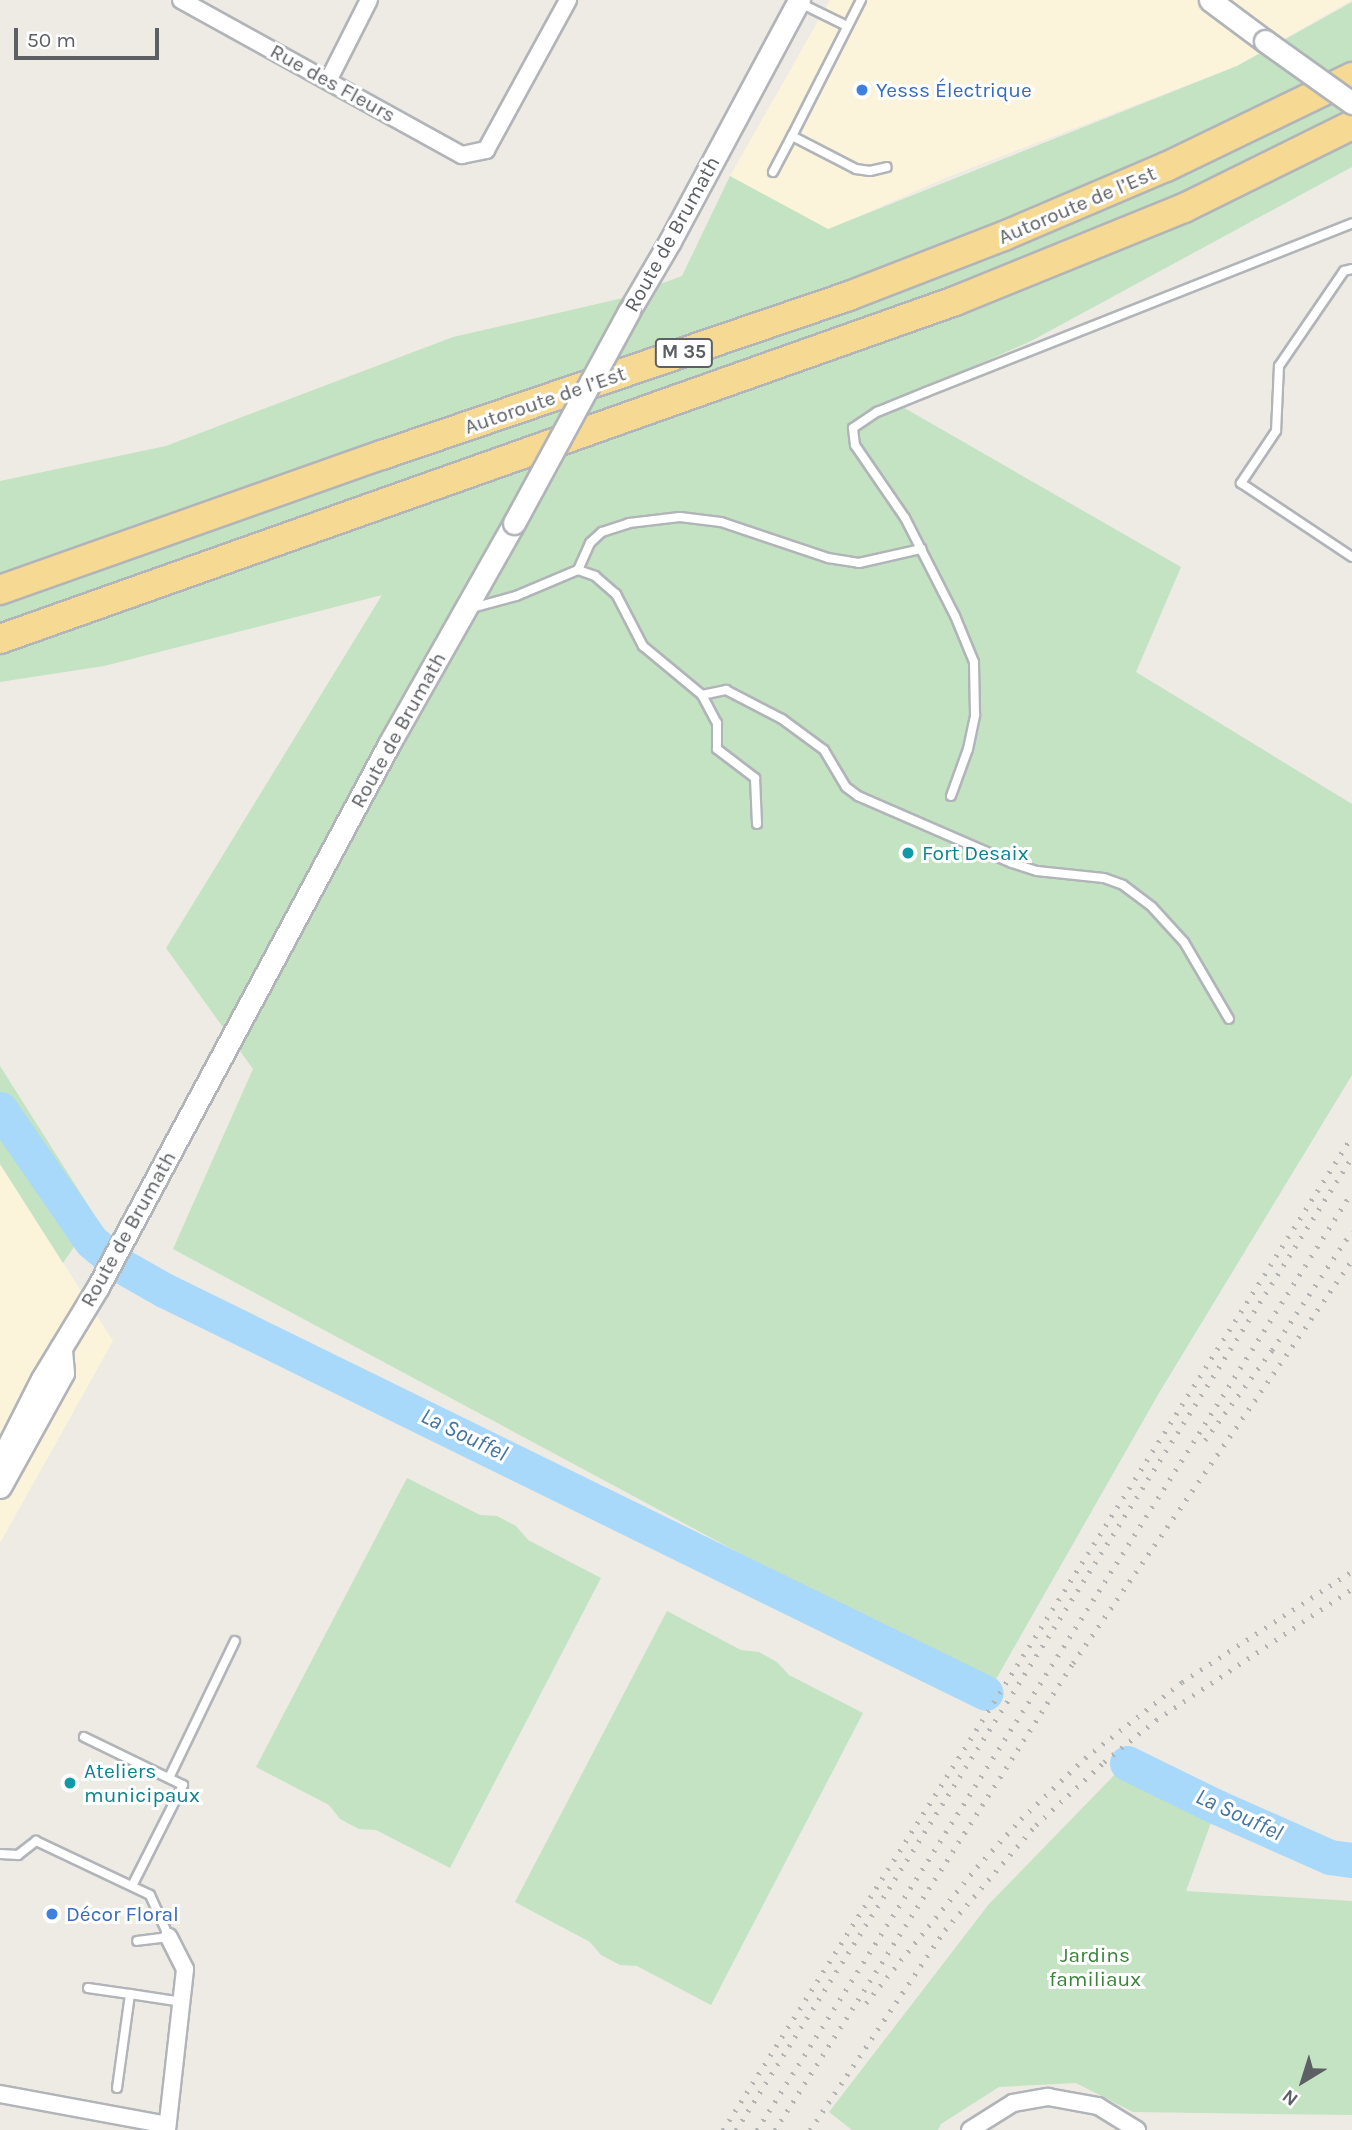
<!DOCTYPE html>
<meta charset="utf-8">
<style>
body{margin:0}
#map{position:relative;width:1352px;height:2130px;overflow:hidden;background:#edebe4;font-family:Karla,sans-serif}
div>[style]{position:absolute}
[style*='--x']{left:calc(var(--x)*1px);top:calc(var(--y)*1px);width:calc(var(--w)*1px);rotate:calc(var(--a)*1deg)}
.commercial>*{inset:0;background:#fcf3db}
.green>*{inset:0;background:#c3e3c2}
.river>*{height:35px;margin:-17.5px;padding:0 17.5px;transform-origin:17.5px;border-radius:17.5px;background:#a8d9fa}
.roads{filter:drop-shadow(2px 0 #b1b4b8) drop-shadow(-2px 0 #b1b4b8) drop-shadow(0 2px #b1b4b8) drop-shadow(0 -2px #b1b4b8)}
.lane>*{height:8px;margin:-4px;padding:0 4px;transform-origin:4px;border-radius:4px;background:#fff}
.street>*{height:16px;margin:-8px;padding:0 8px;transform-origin:8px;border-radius:8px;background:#fff}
.secondary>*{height:21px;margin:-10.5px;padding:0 10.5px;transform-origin:10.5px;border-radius:10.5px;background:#fff}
.highway>*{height:28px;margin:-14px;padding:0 14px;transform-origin:14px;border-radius:14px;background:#f6d992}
.rail>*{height:5px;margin-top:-2.5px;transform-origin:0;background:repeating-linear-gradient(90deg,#b2b3b3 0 2px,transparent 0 11px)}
.bridges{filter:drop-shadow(2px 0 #b0b3b8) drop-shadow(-2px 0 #b0b3b8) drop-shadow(0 2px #b0b3b8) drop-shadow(0 -2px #b0b3b8)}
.secondary-bridge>*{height:21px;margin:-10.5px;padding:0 10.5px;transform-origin:10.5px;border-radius:10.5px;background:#fff}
.dots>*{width:19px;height:19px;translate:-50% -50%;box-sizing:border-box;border:4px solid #fff;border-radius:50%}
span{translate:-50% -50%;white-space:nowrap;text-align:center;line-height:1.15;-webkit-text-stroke:6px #fff;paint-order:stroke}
.shield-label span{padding:2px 5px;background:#fff;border:2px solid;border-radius:5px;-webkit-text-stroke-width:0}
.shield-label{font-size:19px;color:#5c5f63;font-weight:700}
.street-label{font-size:21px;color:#5c5f63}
.shop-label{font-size:21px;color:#366cbe}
.left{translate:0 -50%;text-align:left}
.culture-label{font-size:21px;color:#0d838f}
.park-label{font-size:21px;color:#3b833b}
.water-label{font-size:23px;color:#4375a2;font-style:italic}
.north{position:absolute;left:1268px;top:2046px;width:70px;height:70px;-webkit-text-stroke:5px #fff;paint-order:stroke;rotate:218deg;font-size:19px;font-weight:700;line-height:28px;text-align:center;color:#5c5f63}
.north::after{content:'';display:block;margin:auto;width:24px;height:32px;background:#5c5f63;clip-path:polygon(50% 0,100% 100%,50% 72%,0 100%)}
.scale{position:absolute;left:14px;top:28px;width:145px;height:32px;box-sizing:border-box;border:4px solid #5c5f63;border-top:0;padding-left:9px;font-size:21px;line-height:24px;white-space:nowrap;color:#5c5f63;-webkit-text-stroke:5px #fff;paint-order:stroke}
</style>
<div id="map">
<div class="commercial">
<i style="clip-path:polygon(830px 0,1352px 0,1237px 66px,950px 176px,828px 230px,730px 176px)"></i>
<i style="clip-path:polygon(0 1164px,113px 1341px,0 1543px)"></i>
</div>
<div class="green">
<i style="clip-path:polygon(1352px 2px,1352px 167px,1031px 341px,894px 402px,1181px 567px,1136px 672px,1352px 804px,1352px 1075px,1159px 1393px,991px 1688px,173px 1249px,253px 1069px,166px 948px,382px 595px,104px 666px,0 682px,0 481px,166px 446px,453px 337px,623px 298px,682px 276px,730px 176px,828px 229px,1237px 66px)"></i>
<i style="clip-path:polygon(0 1066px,95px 1216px,63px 1263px,0 1164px)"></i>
<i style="clip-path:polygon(407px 1478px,480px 1515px,497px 1516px,516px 1526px,528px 1540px,601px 1578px,450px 1868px,376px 1830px,359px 1829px,340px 1819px,329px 1805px,256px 1767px)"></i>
<i style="clip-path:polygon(667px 1611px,741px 1650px,759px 1652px,777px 1662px,789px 1675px,863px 1713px,711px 2005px,637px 1966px,620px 1965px,601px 1955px,590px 1942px,515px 1902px)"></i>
<i style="clip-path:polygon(1126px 1763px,1216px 1809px,1186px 1891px,1352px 1901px,1352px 2115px,1133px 2112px,1076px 2083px,999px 2087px,941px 2124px,938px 2130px,852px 2130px,829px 2112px,989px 1904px)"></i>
</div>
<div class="river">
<i style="--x:0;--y:1109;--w:160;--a:55.4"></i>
<i style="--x:91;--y:1241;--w:38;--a:40"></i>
<i style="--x:120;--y:1265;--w:51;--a:29.6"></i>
<i style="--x:164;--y:1290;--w:915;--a:26.12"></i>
<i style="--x:1127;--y:1763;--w:100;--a:26.1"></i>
<i style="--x:1217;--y:1807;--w:124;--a:23.9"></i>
<i style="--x:1330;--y:1857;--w:22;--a:8"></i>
</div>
<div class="roads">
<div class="lane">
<i style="--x:861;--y:0;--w:153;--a:116.9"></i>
<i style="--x:792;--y:136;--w:72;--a:27.3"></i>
<i style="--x:856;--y:169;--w:14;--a:8"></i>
<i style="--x:870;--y:171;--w:17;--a:-13"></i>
<i style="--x:800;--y:3;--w:52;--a:26.1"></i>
<i style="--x:773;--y:172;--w:41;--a:-62.2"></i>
<i style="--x:1352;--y:269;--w:8;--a:166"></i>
<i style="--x:1344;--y:271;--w:115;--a:124.4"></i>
<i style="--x:1279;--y:366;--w:65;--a:92.6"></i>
<i style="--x:1276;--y:431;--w:63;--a:123.9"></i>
<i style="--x:1241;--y:483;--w:133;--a:33.7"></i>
<i style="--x:578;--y:570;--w:30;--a:-66"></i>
<i style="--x:590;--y:543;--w:16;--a:-43"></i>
<i style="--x:602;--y:532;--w:28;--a:-18"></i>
<i style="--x:629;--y:523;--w:51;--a:-6.7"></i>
<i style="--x:680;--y:517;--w:41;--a:7"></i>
<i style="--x:721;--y:522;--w:113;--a:18.6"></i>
<i style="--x:828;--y:558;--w:31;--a:9"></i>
<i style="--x:859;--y:563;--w:64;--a:-12.7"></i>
<i style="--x:472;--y:608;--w:46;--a:-15.3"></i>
<i style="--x:516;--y:596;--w:67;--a:-22.8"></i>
<i style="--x:578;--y:570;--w:18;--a:19"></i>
<i style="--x:595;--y:576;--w:28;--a:41"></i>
<i style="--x:616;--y:594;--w:59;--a:62.6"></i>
<i style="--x:643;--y:646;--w:77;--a:39.7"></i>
<i style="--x:702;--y:695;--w:32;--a:62"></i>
<i style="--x:717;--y:723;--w:26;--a:90"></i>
<i style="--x:717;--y:749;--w:48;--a:37.3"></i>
<i style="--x:755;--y:778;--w:46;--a:87.5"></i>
<i style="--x:702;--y:695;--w:25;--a:-12"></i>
<i style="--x:726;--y:690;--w:63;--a:27.4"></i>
<i style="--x:782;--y:719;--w:52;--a:36.4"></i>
<i style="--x:824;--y:750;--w:43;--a:59.3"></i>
<i style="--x:846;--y:787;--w:15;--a:37"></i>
<i style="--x:858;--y:796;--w:168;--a:23.5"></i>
<i style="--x:1012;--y:863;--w:26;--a:18"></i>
<i style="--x:1037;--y:871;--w:67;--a:6"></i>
<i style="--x:1104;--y:878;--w:20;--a:20"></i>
<i style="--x:1123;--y:885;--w:36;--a:37"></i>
<i style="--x:1152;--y:907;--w:47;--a:47.6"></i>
<i style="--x:1184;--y:942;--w:89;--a:59.7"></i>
<i style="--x:951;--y:796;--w:50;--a:-70.1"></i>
<i style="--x:968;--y:749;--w:35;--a:-78"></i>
<i style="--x:975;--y:715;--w:53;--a:-91.1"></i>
<i style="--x:974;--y:662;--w:50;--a:-112.4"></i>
<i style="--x:955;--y:616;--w:110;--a:-117"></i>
<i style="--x:905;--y:518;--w:88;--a:-124.4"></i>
<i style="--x:855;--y:445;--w:17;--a:-97"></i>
<i style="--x:853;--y:428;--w:29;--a:-34"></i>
<i style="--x:877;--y:412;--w:53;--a:-22.2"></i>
<i style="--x:926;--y:392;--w:458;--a:-21.6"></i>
<i style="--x:84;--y:1737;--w:110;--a:25.9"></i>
<i style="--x:183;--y:1785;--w:113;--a:116.8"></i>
<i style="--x:169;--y:1778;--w:152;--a:-64.3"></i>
<i style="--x:0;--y:1854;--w:18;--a:3"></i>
<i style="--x:18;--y:1855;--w:23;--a:-38"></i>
<i style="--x:36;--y:1841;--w:126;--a:25.3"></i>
<i style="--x:150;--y:1895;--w:46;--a:65.7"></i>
<i style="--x:169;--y:1937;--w:32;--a:173"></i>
<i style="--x:88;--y:1988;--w:42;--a:8.1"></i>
<i style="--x:117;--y:2088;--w:95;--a:-82.1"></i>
<i style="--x:130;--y:1994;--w:53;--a:8.7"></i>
</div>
<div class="street">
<i style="--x:181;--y:0;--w:321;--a:28.9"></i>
<i style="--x:462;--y:155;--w:25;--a:-12"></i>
<i style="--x:486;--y:150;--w:171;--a:-61.3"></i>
<i style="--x:328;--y:81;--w:91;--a:-63.2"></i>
<i style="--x:0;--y:2094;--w:170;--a:10.5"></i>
<i style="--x:167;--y:2130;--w:162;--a:-83.6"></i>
<i style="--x:185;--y:1969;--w:36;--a:-117"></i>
<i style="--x:970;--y:2130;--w:51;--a:-32.1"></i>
<i style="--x:1013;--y:2103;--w:36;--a:-10"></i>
<i style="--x:1048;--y:2097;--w:51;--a:10.2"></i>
<i style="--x:1098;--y:2106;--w:46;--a:31.6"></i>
</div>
<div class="secondary">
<i style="--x:1210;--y:0;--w:69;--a:36.7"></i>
<i style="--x:629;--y:311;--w:81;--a:-59.6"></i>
<i style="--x:670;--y:241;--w:273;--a:-61.8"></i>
<i style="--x:0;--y:1462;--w:93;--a:-63.2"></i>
<i style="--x:42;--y:1379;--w:108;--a:-58.7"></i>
<i style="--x:98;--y:1287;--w:616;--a:-61.81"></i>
<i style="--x:389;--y:744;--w:254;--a:-60.5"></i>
<i style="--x:0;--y:1487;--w:130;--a:-61.1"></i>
<i style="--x:63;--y:1373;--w:25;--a:-95"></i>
</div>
<div class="highway">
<i style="--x:0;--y:590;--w:405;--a:-19.5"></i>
<i style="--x:382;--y:455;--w:493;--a:-18.8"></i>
<i style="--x:849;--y:296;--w:166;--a:-21.2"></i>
<i style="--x:1004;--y:236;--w:176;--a:-23.1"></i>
<i style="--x:1166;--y:167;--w:207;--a:-25.8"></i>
<i style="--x:0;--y:639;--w:1013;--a:-19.49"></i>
<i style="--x:955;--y:301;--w:247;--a:-22.1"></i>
<i style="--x:1184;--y:208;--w:187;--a:-26.3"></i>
</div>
</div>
<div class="rail">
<i style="--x:1205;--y:1440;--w:112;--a:-53.3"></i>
<i style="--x:1272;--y:1350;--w:143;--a:-56.1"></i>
<i style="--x:866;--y:2003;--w:176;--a:-50.8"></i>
<i style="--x:977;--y:1867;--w:65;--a:-47.5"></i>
<i style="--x:1021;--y:1819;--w:88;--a:-43.6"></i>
<i style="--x:1085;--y:1758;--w:123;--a:-38.1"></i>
<i style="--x:1182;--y:1682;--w:203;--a:-33.1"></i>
<i style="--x:723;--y:2130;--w:1176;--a:-57.67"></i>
<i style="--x:736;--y:2130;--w:1152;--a:-57.66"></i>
<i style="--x:757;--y:2130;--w:1111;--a:-57.61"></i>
<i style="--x:775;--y:2130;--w:554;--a:-57.46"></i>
<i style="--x:1073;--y:1663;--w:490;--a:-55.3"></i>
<i style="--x:810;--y:2130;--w:241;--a:-56"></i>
<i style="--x:945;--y:1930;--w:139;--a:-49.1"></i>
<i style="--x:1036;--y:1825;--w:93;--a:-42.8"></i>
<i style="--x:1104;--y:1762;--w:67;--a:-38.9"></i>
<i style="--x:1156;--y:1720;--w:236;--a:-33.8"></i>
</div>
<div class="bridges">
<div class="secondary-bridge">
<i style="--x:1265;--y:41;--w:107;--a:35.5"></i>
<i style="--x:514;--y:523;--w:241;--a:-61.5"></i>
</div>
</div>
<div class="dots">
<i style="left:862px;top:90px;background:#3f7fe0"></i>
<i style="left:908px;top:853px;background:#0f9aa8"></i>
<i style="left:70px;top:1783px;background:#0f9aa8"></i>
<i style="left:52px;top:1914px;background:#3f7fe0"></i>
</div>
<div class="shield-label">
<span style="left:684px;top:353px">M 35</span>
</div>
<div class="street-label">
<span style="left:333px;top:83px;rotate:29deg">Rue des Fleurs</span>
<span style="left:1077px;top:205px;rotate:-23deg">Autoroute de l’Est</span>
<span style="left:672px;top:234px;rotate:-61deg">Route de Brumath</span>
<span style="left:545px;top:400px;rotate:-19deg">Autoroute de l’Est</span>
<span style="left:398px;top:730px;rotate:-61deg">Route de Brumath</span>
<span style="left:128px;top:1229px;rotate:-61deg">Route de Brumath</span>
</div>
<div class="shop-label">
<span class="left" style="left:876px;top:90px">Yesss Électrique</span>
<span class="left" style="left:66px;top:1914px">Décor Floral</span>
</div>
<div class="culture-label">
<span class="left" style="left:922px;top:853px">Fort Desaix</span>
<span class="left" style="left:84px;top:1783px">Ateliers<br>municipaux</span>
</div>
<div class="park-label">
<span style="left:1095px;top:1967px">Jardins<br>familiaux</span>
</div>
<div class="water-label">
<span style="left:464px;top:1435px;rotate:26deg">La Souffel</span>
<span style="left:1239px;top:1815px;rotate:25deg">La Souffel</span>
</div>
<div class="north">N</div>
<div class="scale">50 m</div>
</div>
